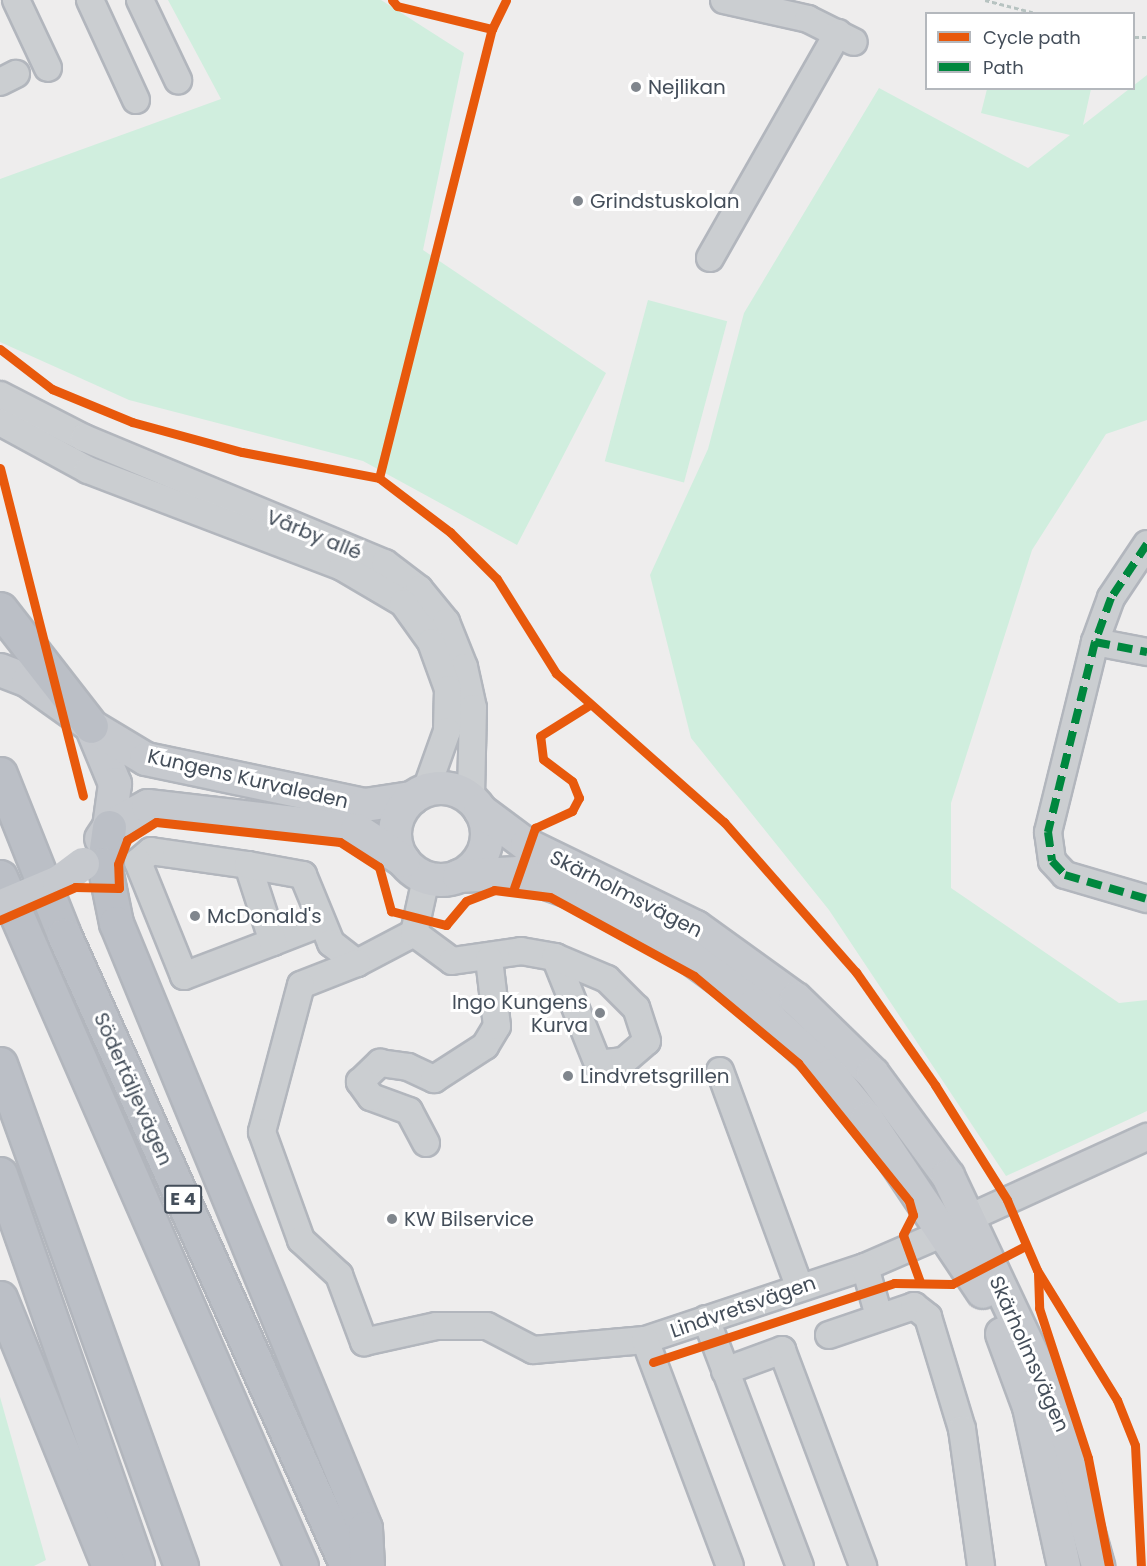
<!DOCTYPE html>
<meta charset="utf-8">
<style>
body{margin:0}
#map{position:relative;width:1147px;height:1566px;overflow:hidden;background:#eeeded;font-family:Poppins,sans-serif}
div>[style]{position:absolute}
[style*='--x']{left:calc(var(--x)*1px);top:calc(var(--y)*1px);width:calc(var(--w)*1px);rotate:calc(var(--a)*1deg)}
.green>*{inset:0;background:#d0eede;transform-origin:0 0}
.path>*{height:3px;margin-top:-1.5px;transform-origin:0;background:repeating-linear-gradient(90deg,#b7c3c1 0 4.5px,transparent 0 7.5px)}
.roads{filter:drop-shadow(2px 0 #b2b6bd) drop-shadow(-2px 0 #b2b6bd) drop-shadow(0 2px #b2b6bd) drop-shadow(0 -2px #b2b6bd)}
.minor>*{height:26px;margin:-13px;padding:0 13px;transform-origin:13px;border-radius:13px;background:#cbced1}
.major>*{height:32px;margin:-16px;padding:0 16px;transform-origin:16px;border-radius:16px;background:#c6c9ce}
.major>.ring{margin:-16px;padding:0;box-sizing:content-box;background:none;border:32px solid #c6c9ce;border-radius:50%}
.highway>*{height:33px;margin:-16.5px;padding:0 16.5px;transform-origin:16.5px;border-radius:16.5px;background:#bbbfc6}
.major-bridge>*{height:32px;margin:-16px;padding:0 16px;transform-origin:16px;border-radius:16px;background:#c6c9ce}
.quiet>*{height:8px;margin-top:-4px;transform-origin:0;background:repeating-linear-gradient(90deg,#00873e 0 15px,transparent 0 23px)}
.cycleway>*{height:9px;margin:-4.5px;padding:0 4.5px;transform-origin:4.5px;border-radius:4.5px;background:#e8590c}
.dots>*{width:16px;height:16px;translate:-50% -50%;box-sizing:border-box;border:3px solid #fff;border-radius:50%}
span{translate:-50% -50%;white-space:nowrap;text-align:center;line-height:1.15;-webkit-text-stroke:6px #fff;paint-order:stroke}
.shield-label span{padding:2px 4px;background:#fff;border:2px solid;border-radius:4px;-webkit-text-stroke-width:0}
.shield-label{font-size:18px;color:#444e5a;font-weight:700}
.poi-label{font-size:20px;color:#444e5a}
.left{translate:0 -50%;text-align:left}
.right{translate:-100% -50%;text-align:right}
.street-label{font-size:20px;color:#444e5a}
.legend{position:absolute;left:925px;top:12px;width:210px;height:78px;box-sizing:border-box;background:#fff;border:2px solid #b4b8bd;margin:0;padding:8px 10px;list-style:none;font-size:18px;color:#444e5a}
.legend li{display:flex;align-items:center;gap:12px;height:30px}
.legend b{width:30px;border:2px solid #b4b8bd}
</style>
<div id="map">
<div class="green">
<i style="clip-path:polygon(168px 0,381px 0,464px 53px,423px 250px,606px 373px,517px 545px,363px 461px,129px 400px,0 342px,0 179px,221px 99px)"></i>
<i style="clip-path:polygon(1147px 75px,1147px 420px,1106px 434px,1032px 550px,951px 803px,951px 888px,1119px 1003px,1147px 1000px,1147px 1111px,1006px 1176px,829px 910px,691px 738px,650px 575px,708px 449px,744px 313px,879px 88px,1028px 168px,1070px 135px,981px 113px,987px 89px,1091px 89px,1083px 125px)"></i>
<i style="left:648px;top:300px;width:82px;height:167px;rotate:15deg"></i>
<i style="clip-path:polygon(0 1397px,46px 1560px,34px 1566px,0 1566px)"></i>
</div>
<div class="path">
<i style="--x:985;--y:0;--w:56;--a:14.5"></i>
<i style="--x:1134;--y:37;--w:13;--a:0"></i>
</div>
<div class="roads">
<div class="minor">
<i style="--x:16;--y:0;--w:75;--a:64.8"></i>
<i style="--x:90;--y:0;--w:110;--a:65.3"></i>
<i style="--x:140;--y:0;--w:89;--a:64.6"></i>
<i style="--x:724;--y:0;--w:86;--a:12.7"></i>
<i style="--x:808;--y:19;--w:51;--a:26.6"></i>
<i style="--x:0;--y:82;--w:18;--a:-27"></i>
<i style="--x:710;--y:258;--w:259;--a:-60.4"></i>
<i style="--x:0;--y:395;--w:94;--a:27.1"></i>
<i style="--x:84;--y:438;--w:326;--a:22.6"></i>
<i style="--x:385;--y:563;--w:43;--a:37.4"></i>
<i style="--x:419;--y:589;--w:43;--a:50.7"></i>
<i style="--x:446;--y:622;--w:48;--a:68.2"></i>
<i style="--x:464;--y:667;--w:42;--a:77.6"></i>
<i style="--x:473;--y:708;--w:91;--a:91.3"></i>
<i style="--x:0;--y:422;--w:100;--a:28.6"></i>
<i style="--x:88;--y:470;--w:272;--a:20.9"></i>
<i style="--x:342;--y:567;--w:71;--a:30.5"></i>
<i style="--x:403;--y:603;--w:48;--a:54.3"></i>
<i style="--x:431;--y:642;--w:50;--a:70.1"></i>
<i style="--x:448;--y:689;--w:42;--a:91.4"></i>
<i style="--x:447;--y:731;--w:63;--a:109.6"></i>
<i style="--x:1147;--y:544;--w:65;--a:123.7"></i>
<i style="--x:1111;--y:598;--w:47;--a:110"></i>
<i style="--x:1095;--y:642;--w:196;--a:103.9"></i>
<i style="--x:1048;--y:832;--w:29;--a:82"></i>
<i style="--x:1052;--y:861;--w:19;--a:47"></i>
<i style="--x:1065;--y:875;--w:85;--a:16.3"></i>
<i style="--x:1095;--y:642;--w:53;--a:10.9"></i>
<i style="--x:248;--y:865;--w:98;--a:-171.8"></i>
<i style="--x:151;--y:851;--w:17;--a:140"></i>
<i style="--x:138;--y:862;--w:123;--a:68"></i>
<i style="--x:184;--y:976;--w:95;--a:-20.9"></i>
<i style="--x:322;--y:923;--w:53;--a:158.8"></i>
<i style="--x:273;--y:942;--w:81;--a:-108"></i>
<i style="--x:248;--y:865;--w:56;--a:10.3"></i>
<i style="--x:303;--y:875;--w:74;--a:67.6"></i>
<i style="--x:331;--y:943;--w:33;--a:38"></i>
<i style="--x:357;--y:963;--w:64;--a:-27.8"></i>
<i style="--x:414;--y:933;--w:55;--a:-77.5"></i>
<i style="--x:414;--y:933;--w:47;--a:36.4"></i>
<i style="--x:452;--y:961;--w:70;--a:-8.2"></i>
<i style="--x:521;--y:951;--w:35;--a:10"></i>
<i style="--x:555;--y:957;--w:115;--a:68.1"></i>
<i style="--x:598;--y:1064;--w:26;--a:-7"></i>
<i style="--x:624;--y:1061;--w:30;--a:-41"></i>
<i style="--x:647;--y:1041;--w:35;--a:-108"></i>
<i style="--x:636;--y:1008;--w:41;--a:-135"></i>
<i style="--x:607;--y:979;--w:56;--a:-157.1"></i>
<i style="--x:357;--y:963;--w:60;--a:158.6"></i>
<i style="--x:301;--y:985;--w:152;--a:104.9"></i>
<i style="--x:262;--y:1132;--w:115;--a:70.1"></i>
<i style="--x:301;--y:1240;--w:52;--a:42.6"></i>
<i style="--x:339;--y:1275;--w:72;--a:69.5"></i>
<i style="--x:364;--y:1342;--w:74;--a:-12.5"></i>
<i style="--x:436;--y:1326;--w:51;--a:0"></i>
<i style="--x:487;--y:1326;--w:52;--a:27.6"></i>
<i style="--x:533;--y:1350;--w:112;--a:-5.1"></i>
<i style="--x:645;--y:1340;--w:232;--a:-18.4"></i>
<i style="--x:865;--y:1267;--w:88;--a:-23.4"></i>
<i style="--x:720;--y:1071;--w:229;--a:69.8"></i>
<i style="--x:426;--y:1143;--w:36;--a:-118"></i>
<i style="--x:409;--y:1111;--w:40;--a:-159.8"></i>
<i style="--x:371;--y:1097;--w:19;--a:-126"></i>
<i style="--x:360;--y:1082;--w:28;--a:-44"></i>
<i style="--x:380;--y:1063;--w:28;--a:8"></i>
<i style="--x:408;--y:1067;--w:29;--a:25"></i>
<i style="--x:434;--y:1079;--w:61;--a:-32.9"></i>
<i style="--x:485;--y:1046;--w:23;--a:-59"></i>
<i style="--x:497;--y:1026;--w:67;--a:-96.8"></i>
<i style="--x:969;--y:1218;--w:196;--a:-24.5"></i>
<i style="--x:865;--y:1267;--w:51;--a:74.1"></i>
<i style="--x:706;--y:1319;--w:264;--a:69.2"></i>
<i style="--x:829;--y:1335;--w:90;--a:-18.8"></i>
<i style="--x:914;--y:1306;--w:18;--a:38"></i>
<i style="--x:928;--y:1317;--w:117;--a:73.1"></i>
<i style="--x:962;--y:1429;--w:138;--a:82.1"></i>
<i style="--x:645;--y:1340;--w:241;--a:69.4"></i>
<i style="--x:725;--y:1371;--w:61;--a:-20.2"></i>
<i style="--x:782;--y:1350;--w:231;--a:69.4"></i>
</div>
<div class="major">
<i style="--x:0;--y:670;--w:30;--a:21"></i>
<i style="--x:28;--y:681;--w:77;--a:35.5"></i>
<i style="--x:91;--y:726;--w:63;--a:67.5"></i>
<i style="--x:115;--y:784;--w:43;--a:97.9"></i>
<i style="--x:109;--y:827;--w:14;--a:124"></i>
<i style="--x:91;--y:726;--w:64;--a:31"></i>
<i style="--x:146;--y:759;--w:224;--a:11.9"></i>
<i style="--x:365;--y:805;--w:48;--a:-8.5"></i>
<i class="ring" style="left:395px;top:788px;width:60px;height:60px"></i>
<i style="--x:480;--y:810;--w:59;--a:36.7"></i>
<i style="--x:527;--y:845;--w:188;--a:25.9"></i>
<i style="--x:696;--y:927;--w:123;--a:35.8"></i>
<i style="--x:796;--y:999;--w:107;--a:44.2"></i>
<i style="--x:873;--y:1074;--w:127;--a:53.7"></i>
<i style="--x:948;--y:1176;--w:237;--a:64.7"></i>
<i style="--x:1049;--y:1390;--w:183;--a:74.4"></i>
<i style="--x:109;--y:827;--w:44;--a:-28.3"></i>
<i style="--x:148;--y:806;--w:210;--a:6.6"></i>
<i style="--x:357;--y:830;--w:56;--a:33.4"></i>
<i style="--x:459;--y:876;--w:59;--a:-2.9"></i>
<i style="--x:518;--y:873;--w:77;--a:19.6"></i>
<i style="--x:591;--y:899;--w:93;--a:29.1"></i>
<i style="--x:672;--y:944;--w:103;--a:36.3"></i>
<i style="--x:755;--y:1005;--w:103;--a:42.6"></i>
<i style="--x:831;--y:1075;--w:57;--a:50.7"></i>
<i style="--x:867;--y:1119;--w:208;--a:56.2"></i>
<i style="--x:1002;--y:1334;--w:78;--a:69.7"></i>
<i style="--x:1029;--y:1407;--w:163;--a:77.6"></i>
</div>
<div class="highway">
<i style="--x:0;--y:609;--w:148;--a:52.1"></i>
<i style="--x:0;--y:774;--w:173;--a:68.3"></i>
<i style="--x:64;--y:935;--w:692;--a:65.84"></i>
<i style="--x:109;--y:827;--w:37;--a:98"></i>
<i style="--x:104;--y:864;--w:60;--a:78.5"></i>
<i style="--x:116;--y:923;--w:654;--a:67.63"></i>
<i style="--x:365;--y:1528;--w:38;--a:87"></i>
<i style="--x:0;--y:877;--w:752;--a:66.4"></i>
<i style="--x:0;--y:1064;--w:534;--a:70.17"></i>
<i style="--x:0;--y:1174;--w:415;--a:70.7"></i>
<i style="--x:0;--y:1298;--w:289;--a:67.9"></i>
</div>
</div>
<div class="major-bridge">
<i style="--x:0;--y:907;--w:64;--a:-23"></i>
<i style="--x:59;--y:882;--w:30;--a:-37"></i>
</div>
<div class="quiet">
<i style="--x:1147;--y:544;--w:65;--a:123.7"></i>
<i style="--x:1111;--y:598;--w:47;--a:110"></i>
<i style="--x:1095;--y:642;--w:196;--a:103.9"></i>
<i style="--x:1048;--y:832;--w:29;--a:82"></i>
<i style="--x:1052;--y:861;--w:19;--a:47"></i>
<i style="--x:1065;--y:875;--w:85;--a:16.3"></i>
<i style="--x:1095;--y:642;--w:53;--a:10.9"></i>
</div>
<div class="cycleway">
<i style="--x:392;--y:0;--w:8;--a:50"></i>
<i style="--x:397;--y:6;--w:98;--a:13.6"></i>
<i style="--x:0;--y:349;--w:66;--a:37.6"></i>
<i style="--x:52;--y:389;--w:87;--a:22.4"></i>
<i style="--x:132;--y:422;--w:114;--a:15.3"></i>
<i style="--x:242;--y:452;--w:139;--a:10.7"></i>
<i style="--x:379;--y:478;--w:89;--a:37.3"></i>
<i style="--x:450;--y:532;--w:66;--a:45"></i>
<i style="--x:497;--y:579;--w:111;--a:57.9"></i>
<i style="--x:556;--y:673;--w:225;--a:41.6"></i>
<i style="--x:724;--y:822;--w:200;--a:48.7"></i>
<i style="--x:856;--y:972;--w:138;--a:55"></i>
<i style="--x:935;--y:1085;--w:136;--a:57.9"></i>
<i style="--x:1007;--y:1200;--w:76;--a:66.8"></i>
<i style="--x:1037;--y:1270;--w:153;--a:58.4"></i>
<i style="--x:1117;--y:1400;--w:48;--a:68.2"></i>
<i style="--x:1135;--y:1445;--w:121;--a:87.2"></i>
<i style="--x:0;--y:468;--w:338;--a:75.8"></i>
<i style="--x:379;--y:478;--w:463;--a:-75.9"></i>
<i style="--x:492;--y:29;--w:32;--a:-64"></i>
<i style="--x:514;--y:888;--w:64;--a:-70.7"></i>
<i style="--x:535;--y:828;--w:41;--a:-24.7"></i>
<i style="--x:572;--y:811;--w:15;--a:-62"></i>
<i style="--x:579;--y:798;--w:18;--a:-112"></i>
<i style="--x:572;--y:781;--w:36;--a:-143"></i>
<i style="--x:543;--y:759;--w:23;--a:-97"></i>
<i style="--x:540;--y:736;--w:57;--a:-32"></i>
<i style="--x:0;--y:920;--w:82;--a:-23.7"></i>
<i style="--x:75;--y:887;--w:44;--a:1.3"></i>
<i style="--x:119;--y:888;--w:24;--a:-92"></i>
<i style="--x:118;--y:864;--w:26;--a:-69"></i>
<i style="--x:127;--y:840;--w:34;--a:-32"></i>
<i style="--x:156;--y:822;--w:185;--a:6.2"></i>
<i style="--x:340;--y:842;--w:46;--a:32.7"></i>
<i style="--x:379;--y:867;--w:46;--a:74.7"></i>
<i style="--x:391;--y:911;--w:57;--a:14.3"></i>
<i style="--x:446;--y:925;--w:31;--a:-50"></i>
<i style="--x:466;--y:901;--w:30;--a:-21"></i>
<i style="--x:494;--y:890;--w:56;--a:7.1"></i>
<i style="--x:550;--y:897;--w:164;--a:28.7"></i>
<i style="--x:694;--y:976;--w:136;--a:39.9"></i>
<i style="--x:798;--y:1063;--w:177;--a:51.2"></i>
<i style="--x:909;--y:1201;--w:15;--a:74"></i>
<i style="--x:913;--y:1215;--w:22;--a:117"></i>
<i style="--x:903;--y:1235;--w:50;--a:70.1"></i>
<i style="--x:1038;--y:1273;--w:35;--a:88"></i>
<i style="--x:1039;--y:1308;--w:158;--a:71.9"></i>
<i style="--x:1088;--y:1458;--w:110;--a:79"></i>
<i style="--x:653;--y:1362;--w:254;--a:-18.1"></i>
<i style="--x:894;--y:1283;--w:58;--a:1"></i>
<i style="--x:952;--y:1284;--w:82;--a:-27.5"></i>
</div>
<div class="dots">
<i style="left:636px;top:87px;background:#80868d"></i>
<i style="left:578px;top:201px;background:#80868d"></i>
<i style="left:195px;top:916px;background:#80868d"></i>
<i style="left:600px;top:1013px;background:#80868d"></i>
<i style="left:568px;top:1076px;background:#80868d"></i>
<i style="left:392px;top:1219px;background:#80868d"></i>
</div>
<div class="shield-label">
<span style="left:183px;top:1199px">E 4</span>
</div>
<div class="poi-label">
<span class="left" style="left:648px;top:87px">Nejlikan</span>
<span class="left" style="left:590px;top:201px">Grindstuskolan</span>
<span class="left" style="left:207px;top:916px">McDonald's</span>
<span class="right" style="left:588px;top:1014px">Ingo Kungens<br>Kurva</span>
<span class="left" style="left:580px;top:1076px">Lindvretsgrillen</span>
<span class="left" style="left:404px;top:1219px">KW Bilservice</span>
</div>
<div class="street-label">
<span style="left:314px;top:535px;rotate:22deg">Vårby allé</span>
<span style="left:248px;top:779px;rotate:13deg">Kungens Kurvaleden</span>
<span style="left:626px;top:894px;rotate:27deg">Skärholmsvägen</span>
<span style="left:133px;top:1089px;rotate:66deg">Södertäljevägen</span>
<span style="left:743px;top:1307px;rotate:-19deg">Lindvretsvägen</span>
<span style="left:1029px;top:1354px;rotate:66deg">Skärholmsvägen</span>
</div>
<ul class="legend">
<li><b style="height:8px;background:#e8590c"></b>Cycle path</li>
<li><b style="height:8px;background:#00873e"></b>Path</li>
</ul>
</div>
